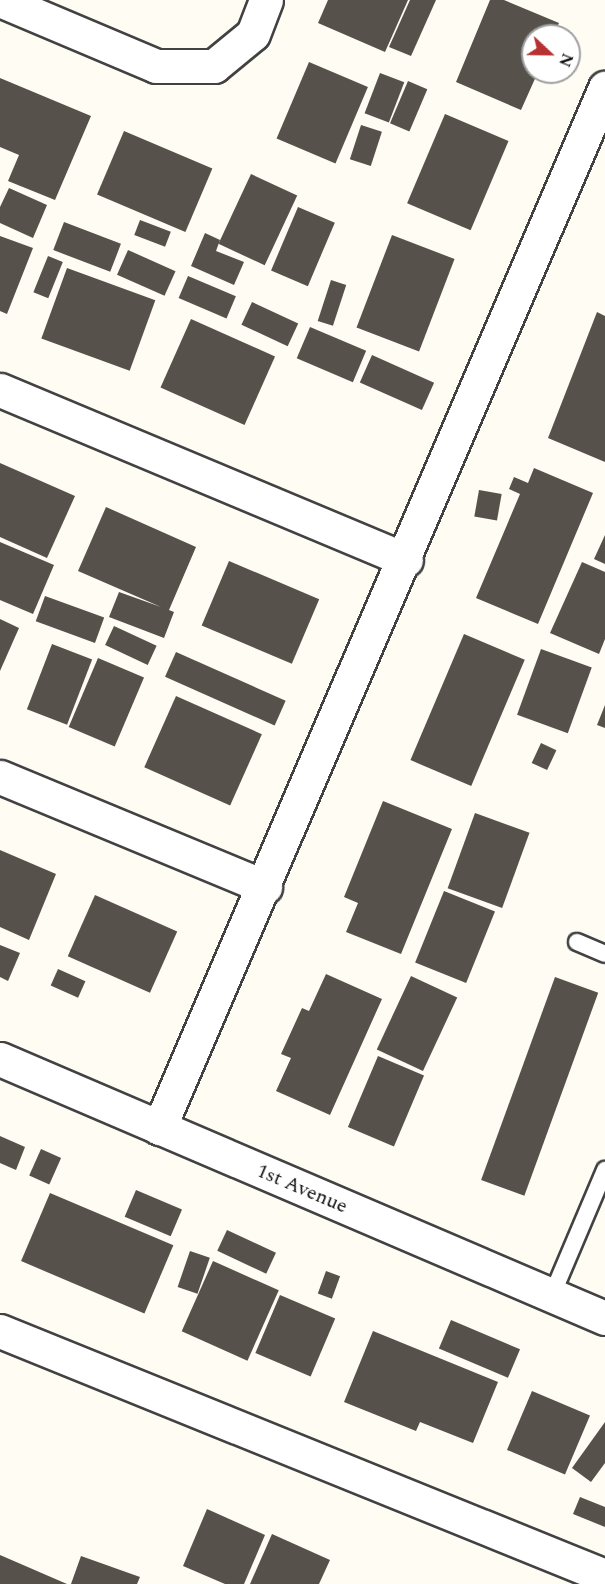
<!DOCTYPE html>
<style>
body{margin:0}
#map{position:relative;width:605px;height:1584px;overflow:hidden;background:#fefcf3;font-family:Spectral,serif}
div>[style]{position:absolute}
[style*='--x']{left:calc(var(--x)*1px);top:calc(var(--y)*1px);width:calc(var(--w)*1px);rotate:calc(var(--a)*1deg)}
.building>*{inset:0;background:#57514c;transform-origin:0 0}
.roads{filter:drop-shadow(2px 0 #424242) drop-shadow(-2px 0 #424242) drop-shadow(0 2px #424242) drop-shadow(0 -2px #424242)}
.service>*{height:16px;margin:-8px;padding:0 8px;transform-origin:8px;border-radius:8px;background:#fff}
.minor>*{height:33px;margin:-16.5px;padding:0 16.5px;transform-origin:16.5px;border-radius:16.5px;background:#fff}
.tertiary>*{height:33px;margin:-16.5px;padding:0 16.5px;transform-origin:16.5px;border-radius:16.5px;background:#fff}
span{translate:-50% -50%;white-space:nowrap;text-align:center;line-height:1.15;-webkit-text-stroke:6px #fff;paint-order:stroke}
.street-label{font-size:20px;color:#0f0f0f}
.north{position:absolute;left:521px;top:24px;width:60px;height:60px;box-sizing:border-box;background:#fff;border:2px solid #9f9f9f;border-radius:50%;rotate:112deg;font-size:16px;font-weight:700;line-height:24px;text-align:center;color:#0f0f0f}
.north::after{content:'';display:block;margin:auto;width:21px;height:27px;background:#b73032;clip-path:polygon(50% 0,100% 100%,50% 72%,0 100%)}
</style>
<div id="map">
<div class="building">
<i style="clip-path:polygon(328px 0,408px 0,385px 52px,318px 23px)"></i>
<i style="clip-path:polygon(410px 0,436px 0,411px 56px,389px 47px)"></i>
<i style="clip-path:polygon(490px 0,504px 0,559px 23px,553px 36px,533px 36px,533px 72px,538px 72px,521px 110px,456px 82px)"></i>
<i style="left:309px;top:62px;width:64px;height:83px;rotate:23deg"></i>
<i style="left:380px;top:73px;width:26px;height:43px;rotate:21deg"></i>
<i style="clip-path:polygon(0 78px,91px 116px,55px 200px,8px 181px,19px 155px,0 147px)"></i>
<i style="left:408px;top:81px;width:21px;height:46px;rotate:23deg"></i>
<i style="left:445px;top:114px;width:69px;height:97px;rotate:23deg"></i>
<i style="left:361px;top:125px;width:22px;height:36px;rotate:18deg"></i>
<i style="left:124px;top:131px;width:96px;height:69px;rotate:23deg"></i>
<i style="left:251px;top:174px;width:51px;height:77px;rotate:25deg"></i>
<i style="clip-path:polygon(9px 188px,47px 205px,33px 238px,0 223px,0 207px)"></i>
<i style="left:298px;top:207px;width:40px;height:69px;rotate:23deg"></i>
<i style="left:140px;top:220px;width:33px;height:16px;rotate:21deg"></i>
<i style="left:64px;top:222px;width:61px;height:30px;rotate:21deg"></i>
<i style="clip-path:polygon(205px 233px,220px 240px,216px 251px,244px 262px,234px 285px,191px 266px)"></i>
<i style="left:392px;top:235px;width:67px;height:99px;rotate:21deg"></i>
<i style="clip-path:polygon(0 236px,33px 248px,7px 314px,0 311px)"></i>
<i style="left:128px;top:250px;width:52px;height:27px;rotate:24deg"></i>
<i style="left:48px;top:256px;width:16px;height:39px;rotate:22deg"></i>
<i style="left:67px;top:268px;width:94px;height:75px;rotate:20deg"></i>
<i style="left:188px;top:276px;width:52px;height:24px;rotate:23deg"></i>
<i style="left:331px;top:280px;width:16px;height:43px;rotate:18deg"></i>
<i style="left:252px;top:302px;width:51px;height:25px;rotate:25deg"></i>
<i style="clip-path:polygon(597px 312px,605px 316px,605px 462px,548px 438px)"></i>
<i style="left:191px;top:319px;width:92px;height:75px;rotate:24deg"></i>
<i style="left:310px;top:327px;width:61px;height:34px;rotate:23deg"></i>
<i style="left:372px;top:355px;width:68px;height:30px;rotate:24deg"></i>
<i style="clip-path:polygon(0 463px,75px 496px,47px 558px,0 537px)"></i>
<i style="clip-path:polygon(534px 468px,593px 493px,538px 624px,476px 598px,520px 494px,509px 489px,514px 477px,528px 483px)"></i>
<i style="left:479px;top:490px;width:23px;height:27px;rotate:10deg"></i>
<i style="clip-path:polygon(106px 507px,196px 547px,169px 610px,174px 612px,164px 638px,109px 617px,119px 592px,161px 607px,78px 571px)"></i>
<i style="clip-path:polygon(605px 535px,605px 564px,594px 559px)"></i>
<i style="clip-path:polygon(0 542px,54px 565px,33px 614px,0 600px)"></i>
<i style="left:229px;top:561px;width:98px;height:70px;rotate:23deg"></i>
<i style="clip-path:polygon(582px 562px,605px 572px,605px 639px,599px 654px,550px 633px)"></i>
<i style="left:45px;top:596px;width:63px;height:27px;rotate:20deg"></i>
<i style="clip-path:polygon(0 619px,19px 628px,0 671px)"></i>
<i style="left:114px;top:626px;width:47px;height:21px;rotate:25deg"></i>
<i style="left:464px;top:634px;width:66px;height:137px;rotate:23deg"></i>
<i style="left:52px;top:644px;width:43px;height:70px;rotate:21deg"></i>
<i style="left:541px;top:649px;width:54px;height:70px;rotate:20deg"></i>
<i style="left:176px;top:652px;width:120px;height:27px;rotate:24deg"></i>
<i style="left:98px;top:658px;width:50px;height:75px;rotate:23deg"></i>
<i style="left:176px;top:696px;width:94px;height:78px;rotate:24deg"></i>
<i style="clip-path:polygon(605px 705px,605px 728px,597px 725px)"></i>
<i style="left:541px;top:743px;width:17px;height:22px;rotate:25deg"></i>
<i style="clip-path:polygon(383px 801px,452px 829px,401px 954px,346px 932px,358px 903px,344px 897px)"></i>
<i style="left:475px;top:813px;width:58px;height:80px;rotate:20deg"></i>
<i style="clip-path:polygon(0 850px,56px 874px,29px 940px,0 927px)"></i>
<i style="left:444px;top:891px;width:55px;height:77px;rotate:22deg"></i>
<i style="left:95px;top:895px;width:90px;height:67px;rotate:24deg"></i>
<i style="clip-path:polygon(0 945px,20px 953px,8px 981px,0 977px)"></i>
<i style="left:58px;top:969px;width:30px;height:18px;rotate:24deg"></i>
<i style="clip-path:polygon(326px 974px,382px 999px,330px 1115px,276px 1091px,291px 1058px,281px 1054px,302px 1008px,309px 1011px)"></i>
<i style="left:411px;top:976px;width:51px;height:81px;rotate:25deg"></i>
<i style="left:555px;top:977px;width:46px;height:216px;rotate:20deg"></i>
<i style="left:378px;top:1056px;width:50px;height:77px;rotate:23deg"></i>
<i style="clip-path:polygon(0 1136px,25px 1147px,16px 1170px,0 1163px)"></i>
<i style="left:41px;top:1149px;width:22px;height:29px;rotate:24deg"></i>
<i style="left:136px;top:1190px;width:50px;height:29px;rotate:23deg"></i>
<i style="left:50px;top:1193px;width:134px;height:74px;rotate:23deg"></i>
<i style="left:227px;top:1230px;width:54px;height:23px;rotate:25deg"></i>
<i style="left:190px;top:1251px;width:21px;height:38px;rotate:19deg"></i>
<i style="left:213px;top:1261px;width:72px;height:77px;rotate:24deg"></i>
<i style="left:326px;top:1271px;width:15px;height:24px;rotate:20deg"></i>
<i style="left:280px;top:1295px;width:60px;height:63px;rotate:23deg"></i>
<i style="left:451px;top:1320px;width:75px;height:31px;rotate:23deg"></i>
<i style="clip-path:polygon(373px 1331px,498px 1382px,473px 1443px,420px 1422px,416px 1431px,344px 1402px)"></i>
<i style="left:532px;top:1391px;width:63px;height:64px;rotate:23deg"></i>
<i style="clip-path:polygon(605px 1422px,605px 1463px,591px 1482px,572px 1468px)"></i>
<i style="clip-path:polygon(580px 1497px,605px 1507px,605px 1527px,573px 1514px)"></i>
<i style="clip-path:polygon(207px 1509px,265px 1535px,244px 1584px,225px 1584px,183px 1566px)"></i>
<i style="clip-path:polygon(272px 1534px,330px 1560px,319px 1584px,250px 1584px)"></i>
<i style="clip-path:polygon(0 1555px,67px 1584px,0 1584px)"></i>
<i style="clip-path:polygon(81px 1556px,140px 1577px,137px 1584px,71px 1584px)"></i>
</div>
<div class="roads">
<div class="service">
<i style="--x:577;--y:942;--w:30;--a:23"></i>
<i style="--x:552;--y:1295;--w:136;--a:-67"></i>
</div>
<div class="minor">
<i style="--x:0;--y:0;--w:169;--a:22.9"></i>
<i style="--x:156;--y:66;--w:58;--a:0"></i>
<i style="--x:214;--y:66;--w:50;--a:-39.4"></i>
<i style="--x:253;--y:34;--w:36;--a:-69"></i>
<i style="--x:0;--y:390;--w:440;--a:22.7"></i>
<i style="--x:0;--y:777;--w:287;--a:22.5"></i>
<i style="--x:159;--y:1128;--w:1132;--a:-66.79"></i>
<i style="--x:0;--y:1331;--w:653;--a:22.05"></i>
</div>
<div class="tertiary">
<i style="--x:0;--y:1059;--w:658;--a:23.18"></i>
</div>
</div>
<div class="street-label">
<span style="left:302px;top:1189px;rotate:23deg">1st Avenue</span>
</div>
<div class="north">N</div>
</div>
